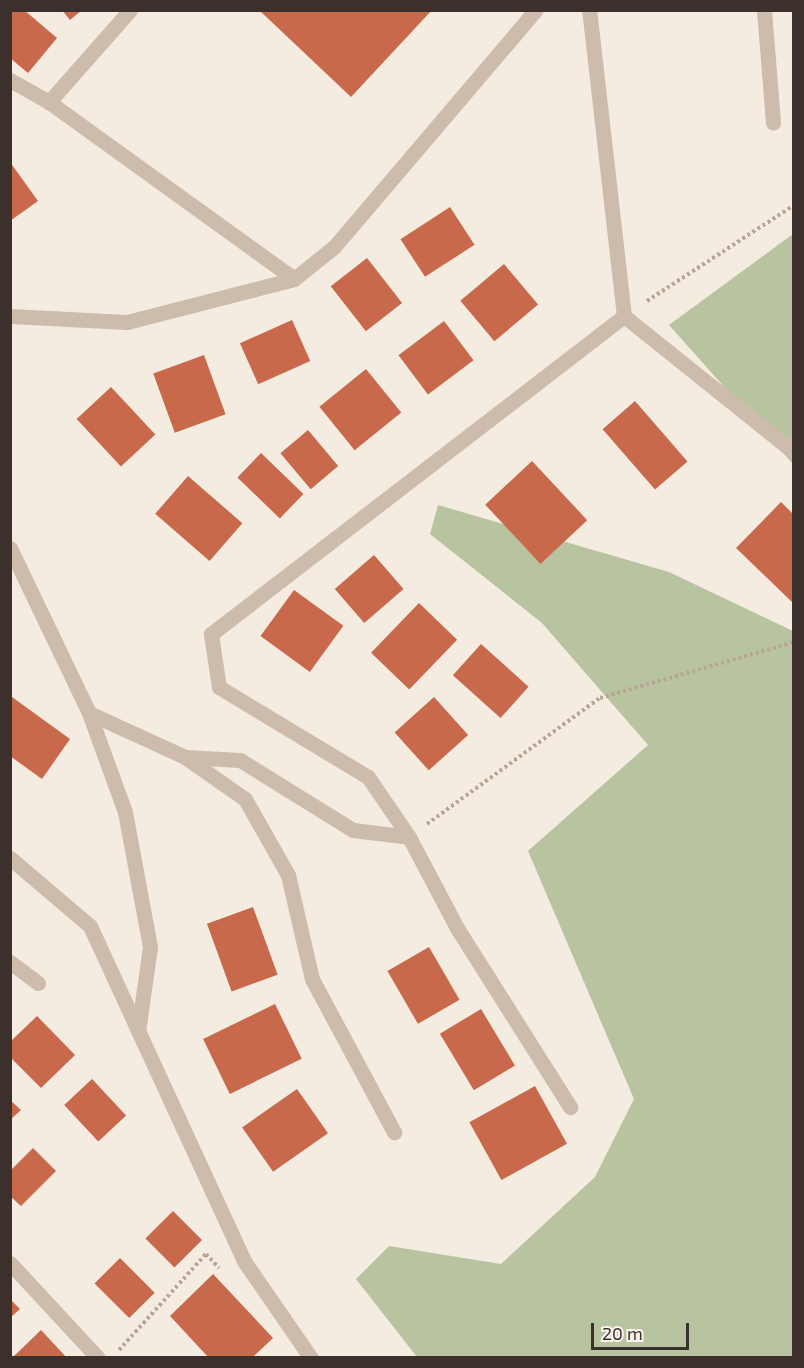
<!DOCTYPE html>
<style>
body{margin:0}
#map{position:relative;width:804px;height:1368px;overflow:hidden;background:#f4ebe1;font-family:"Exo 2",sans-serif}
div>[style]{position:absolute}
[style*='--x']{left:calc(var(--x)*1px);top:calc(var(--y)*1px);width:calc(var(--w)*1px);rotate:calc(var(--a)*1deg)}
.green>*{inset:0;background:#b8c4a0}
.building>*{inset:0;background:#c8694b;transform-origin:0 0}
.path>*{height:4px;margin-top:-2px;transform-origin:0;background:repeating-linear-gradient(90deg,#b9a596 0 3px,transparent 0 6px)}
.minor>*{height:15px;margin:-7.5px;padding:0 7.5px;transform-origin:7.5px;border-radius:7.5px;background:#cdbbac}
span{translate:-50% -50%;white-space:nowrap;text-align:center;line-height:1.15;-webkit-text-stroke:4.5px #fbf5ee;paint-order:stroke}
.frame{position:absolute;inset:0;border:12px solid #3b302b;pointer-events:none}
.scale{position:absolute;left:591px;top:1323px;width:98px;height:27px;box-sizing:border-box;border:3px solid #3b302b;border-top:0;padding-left:8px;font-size:18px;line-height:21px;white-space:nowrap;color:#3b302b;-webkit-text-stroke:4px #fbf5ee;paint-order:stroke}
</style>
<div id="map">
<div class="green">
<i style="clip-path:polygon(793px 234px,793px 464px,669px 325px)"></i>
<i style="clip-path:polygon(438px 505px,669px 572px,793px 631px,793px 1357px,417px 1357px,356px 1279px,389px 1246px,501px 1264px,595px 1177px,634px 1099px,528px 851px,648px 745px,542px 623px,430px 534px)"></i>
</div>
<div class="building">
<i style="clip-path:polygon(10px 10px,24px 10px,57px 38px,28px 73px,10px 58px)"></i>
<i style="clip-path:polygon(62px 10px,82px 10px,70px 20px)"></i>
<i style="clip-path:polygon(259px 10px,432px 10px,351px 97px)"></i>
<i style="clip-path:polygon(10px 162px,38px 201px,10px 221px)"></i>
<i style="left:450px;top:207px;width:45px;height:59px;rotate:57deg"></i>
<i style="left:367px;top:258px;width:57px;height:46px;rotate:52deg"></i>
<i style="left:504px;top:264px;width:53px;height:57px;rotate:50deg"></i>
<i style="left:292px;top:320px;width:45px;height:57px;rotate:66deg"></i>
<i style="left:444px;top:321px;width:49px;height:57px;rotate:53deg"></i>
<i style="left:204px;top:355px;width:63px;height:54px;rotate:70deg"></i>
<i style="left:366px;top:369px;width:56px;height:60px;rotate:51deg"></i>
<i style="left:111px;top:387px;width:65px;height:47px;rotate:47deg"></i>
<i style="left:635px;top:401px;width:80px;height:43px;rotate:49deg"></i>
<i style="left:308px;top:430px;width:47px;height:36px;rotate:50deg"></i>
<i style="left:261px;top:453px;width:59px;height:34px;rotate:44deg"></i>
<i style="left:532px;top:461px;width:81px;height:64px;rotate:47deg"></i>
<i style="left:188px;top:476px;width:72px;height:50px;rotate:41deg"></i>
<i style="clip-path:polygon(781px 502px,794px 515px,794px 604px,736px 548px)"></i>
<i style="left:374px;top:555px;width:45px;height:52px;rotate:49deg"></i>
<i style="left:294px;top:590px;width:61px;height:57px;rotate:36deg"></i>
<i style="left:419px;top:603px;width:53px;height:69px;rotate:44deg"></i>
<i style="left:481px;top:644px;width:64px;height:42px;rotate:42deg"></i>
<i style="clip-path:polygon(12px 697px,70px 739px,42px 779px,10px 756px)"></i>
<i style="left:434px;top:697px;width:51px;height:53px;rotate:48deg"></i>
<i style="left:253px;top:907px;width:72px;height:49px;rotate:70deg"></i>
<i style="left:429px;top:947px;width:61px;height:48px;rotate:60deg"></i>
<i style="left:275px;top:1004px;width:61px;height:80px;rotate:64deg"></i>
<i style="left:481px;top:1009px;width:66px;height:48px;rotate:59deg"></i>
<i style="clip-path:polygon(37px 1016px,75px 1055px,41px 1088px,10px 1057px,10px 1042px)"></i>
<i style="left:92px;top:1079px;width:50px;height:38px;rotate:47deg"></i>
<i style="left:535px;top:1086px;width:66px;height:75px;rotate:61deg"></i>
<i style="left:297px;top:1089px;width:54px;height:67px;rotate:55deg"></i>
<i style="clip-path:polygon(10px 1100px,21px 1110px,10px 1120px)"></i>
<i style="clip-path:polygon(33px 1148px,56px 1171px,21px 1206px,10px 1196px,10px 1171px)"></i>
<i style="left:173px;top:1211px;width:41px;height:39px;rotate:45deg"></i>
<i style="left:120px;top:1258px;width:49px;height:36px;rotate:45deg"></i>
<i style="clip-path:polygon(213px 1274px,273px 1338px,252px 1358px,209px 1358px,170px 1316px)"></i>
<i style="clip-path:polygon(10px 1299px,20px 1309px,10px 1318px)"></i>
<i style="clip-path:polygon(41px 1330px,67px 1358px,12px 1358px)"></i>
</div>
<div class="path">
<i style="--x:647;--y:301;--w:176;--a:-33.1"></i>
<i style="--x:427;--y:824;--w:214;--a:-36.1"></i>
<i style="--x:600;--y:698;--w:202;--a:-16.1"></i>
<i style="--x:119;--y:1350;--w:130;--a:-47.8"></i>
<i style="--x:206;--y:1254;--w:19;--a:47"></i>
</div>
<div class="minor">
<i style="--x:130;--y:10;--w:123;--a:131.4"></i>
<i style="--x:49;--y:102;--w:302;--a:35.8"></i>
<i style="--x:764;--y:10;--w:113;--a:85.4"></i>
<i style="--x:10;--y:80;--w:45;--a:29.4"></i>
<i style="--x:10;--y:316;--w:117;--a:2.9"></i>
<i style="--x:127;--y:322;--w:172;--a:-14.4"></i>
<i style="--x:294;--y:279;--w:51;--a:-38.7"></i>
<i style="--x:334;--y:247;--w:311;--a:-49.6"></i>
<i style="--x:624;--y:316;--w:218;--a:38.7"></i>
<i style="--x:10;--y:548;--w:183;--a:64.4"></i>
<i style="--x:89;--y:713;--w:105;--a:70"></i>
<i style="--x:125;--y:812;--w:137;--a:79.5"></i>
<i style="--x:150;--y:947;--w:85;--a:98.1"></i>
<i style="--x:89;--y:713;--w:106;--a:24.6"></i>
<i style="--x:185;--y:757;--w:73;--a:35"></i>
<i style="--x:245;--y:799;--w:87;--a:60.5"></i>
<i style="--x:288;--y:875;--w:107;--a:77"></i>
<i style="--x:312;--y:979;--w:174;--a:61.8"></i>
<i style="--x:185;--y:757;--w:55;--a:3.1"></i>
<i style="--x:240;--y:760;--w:133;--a:31.8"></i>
<i style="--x:353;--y:830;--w:56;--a:7.1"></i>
<i style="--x:409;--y:837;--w:103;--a:62.2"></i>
<i style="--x:457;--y:928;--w:212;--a:57.7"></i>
<i style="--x:409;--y:837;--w:73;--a:-124.3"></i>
<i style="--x:368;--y:777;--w:174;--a:-148.9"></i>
<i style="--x:219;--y:687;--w:54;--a:-98.6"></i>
<i style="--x:211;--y:634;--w:521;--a:-37.6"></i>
<i style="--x:624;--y:316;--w:308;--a:-96.5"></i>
<i style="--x:10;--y:858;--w:105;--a:40.4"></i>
<i style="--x:90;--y:926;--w:369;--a:65.3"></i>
<i style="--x:244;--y:1261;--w:118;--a:55.4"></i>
<i style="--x:10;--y:962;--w:35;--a:37"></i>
<i style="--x:10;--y:1263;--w:129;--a:47.2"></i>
</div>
<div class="frame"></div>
<div class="scale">20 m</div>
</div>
